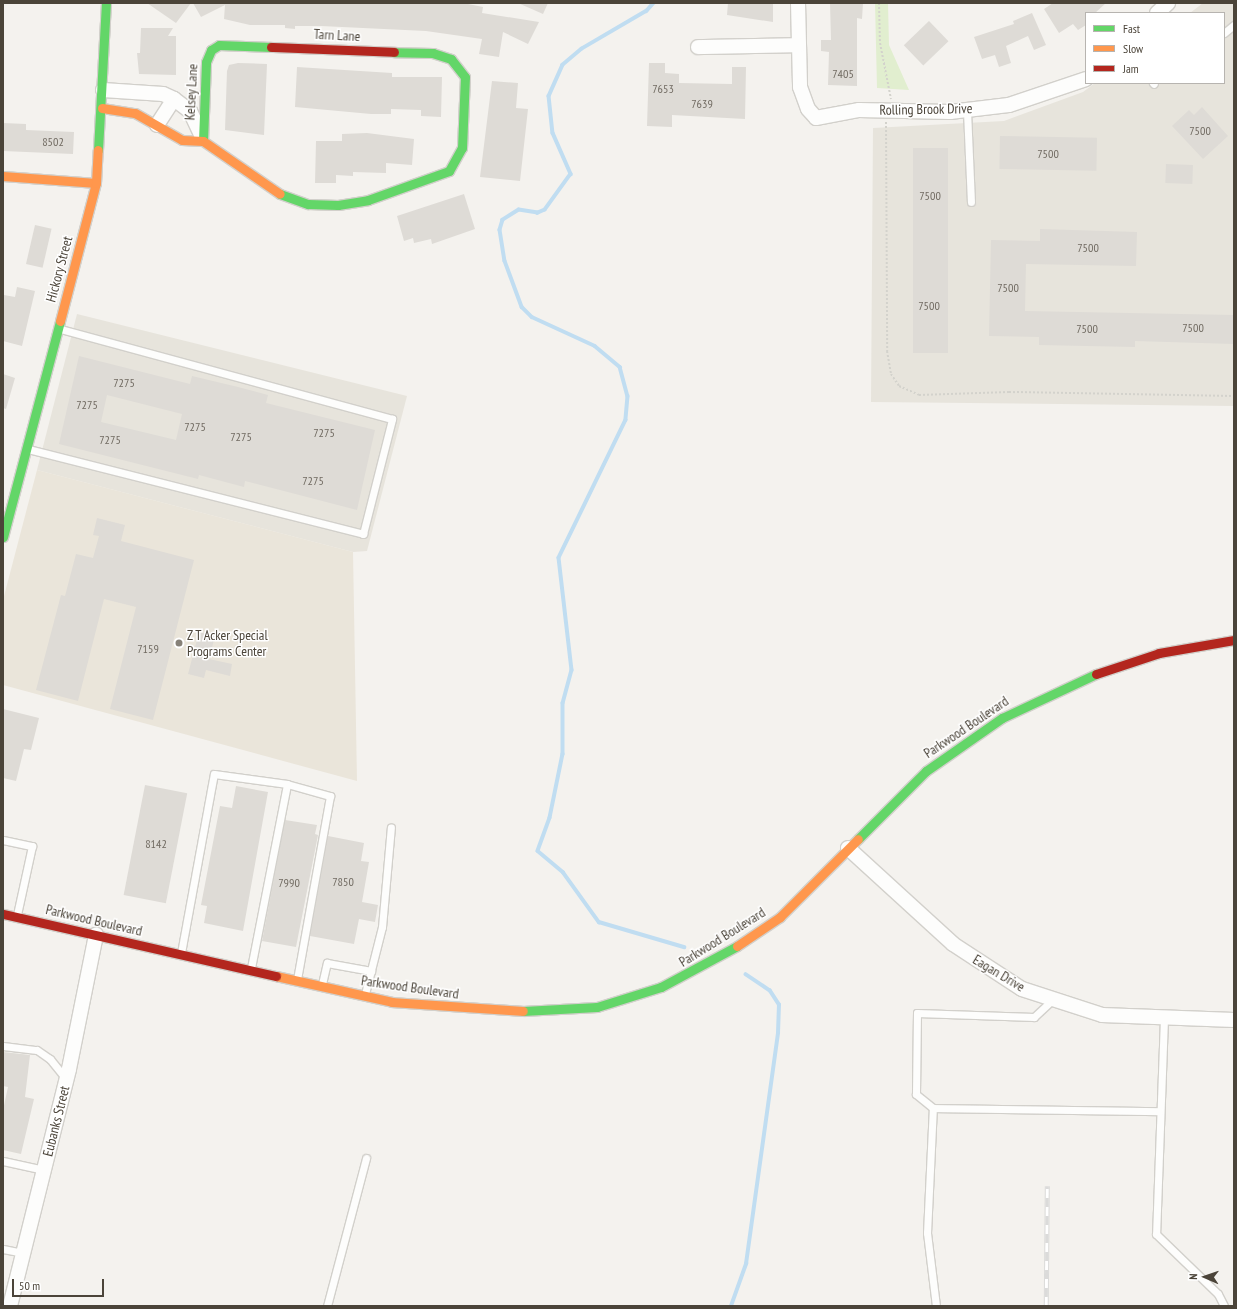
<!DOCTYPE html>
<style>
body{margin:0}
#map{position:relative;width:1237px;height:1309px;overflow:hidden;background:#f4f2ee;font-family:"PT Sans Narrow",sans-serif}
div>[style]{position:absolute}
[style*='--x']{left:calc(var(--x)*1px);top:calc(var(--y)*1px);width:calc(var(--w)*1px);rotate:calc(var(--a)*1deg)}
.residential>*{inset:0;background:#e7e4dc}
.education>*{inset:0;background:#eae5da}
.green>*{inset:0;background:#e1eecf}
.stream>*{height:3.5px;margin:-1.75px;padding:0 1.75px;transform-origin:1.75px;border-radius:1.75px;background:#c0ddf1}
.building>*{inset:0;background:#dedbd6;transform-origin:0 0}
.path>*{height:2px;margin-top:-1px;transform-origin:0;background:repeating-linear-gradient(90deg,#d3d2cc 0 2px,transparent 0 4px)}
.roads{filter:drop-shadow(1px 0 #d2d0cb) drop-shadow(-1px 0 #d2d0cb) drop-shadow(0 1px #d2d0cb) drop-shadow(0 -1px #d2d0cb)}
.lane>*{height:7px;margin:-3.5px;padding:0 3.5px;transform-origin:3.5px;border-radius:3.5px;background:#fdfdfc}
.street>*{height:14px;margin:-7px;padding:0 7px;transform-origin:7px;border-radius:7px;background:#fdfdfc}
.fast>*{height:9px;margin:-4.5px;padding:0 4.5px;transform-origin:4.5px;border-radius:4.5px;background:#63d668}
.slow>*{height:9px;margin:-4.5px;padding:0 4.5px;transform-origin:4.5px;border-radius:4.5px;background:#ff974d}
.jam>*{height:9px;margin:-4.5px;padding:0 4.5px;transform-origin:4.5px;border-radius:4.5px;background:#b3261e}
.rail>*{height:4.5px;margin-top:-2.25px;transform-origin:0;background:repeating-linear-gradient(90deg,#fff 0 9px,#dbdbda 0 18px);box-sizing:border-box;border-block:1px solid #dbdbda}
.dots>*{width:11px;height:11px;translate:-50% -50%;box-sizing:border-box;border:2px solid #fff;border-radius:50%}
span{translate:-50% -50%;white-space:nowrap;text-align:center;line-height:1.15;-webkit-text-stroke:3px #fff;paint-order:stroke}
.number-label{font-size:12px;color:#706a61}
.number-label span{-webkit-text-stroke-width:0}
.street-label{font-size:14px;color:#4b4439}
.poi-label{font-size:14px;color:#4b4439}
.left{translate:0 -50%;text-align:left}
.frame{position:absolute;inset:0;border:4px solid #4b4439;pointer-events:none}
.legend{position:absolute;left:1085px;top:12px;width:140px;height:72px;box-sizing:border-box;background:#fff;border:1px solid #b7b4b0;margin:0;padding:5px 7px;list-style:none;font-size:12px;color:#4b4439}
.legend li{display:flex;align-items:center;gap:8px;height:20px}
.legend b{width:20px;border:1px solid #b7b4b0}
.north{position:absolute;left:1185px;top:1257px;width:40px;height:40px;-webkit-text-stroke:3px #fff;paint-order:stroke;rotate:272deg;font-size:11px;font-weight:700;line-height:16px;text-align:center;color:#4b4439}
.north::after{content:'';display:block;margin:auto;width:14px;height:18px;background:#4b4439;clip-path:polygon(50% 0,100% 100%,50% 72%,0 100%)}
.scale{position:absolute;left:12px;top:1279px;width:92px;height:18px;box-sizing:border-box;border:2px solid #4b4439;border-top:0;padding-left:5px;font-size:12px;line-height:14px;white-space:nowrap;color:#4b4439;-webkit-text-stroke:3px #fff;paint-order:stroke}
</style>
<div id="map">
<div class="residential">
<i style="clip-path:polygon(1203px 3px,1234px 3px,1234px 406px,871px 402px,873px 128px,1004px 121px,1083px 92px,1095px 83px,1224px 83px,1224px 13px,1190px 13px)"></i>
<i style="clip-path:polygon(77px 314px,407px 396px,367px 551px,353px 552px,37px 470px)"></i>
</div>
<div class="education">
<i style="clip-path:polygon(37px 470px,353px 552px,357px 781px,3px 685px,3px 600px)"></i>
</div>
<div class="green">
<i style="clip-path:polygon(875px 3px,888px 3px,889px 45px,909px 90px,877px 88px)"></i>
</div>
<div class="stream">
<i style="--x:654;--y:3;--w:11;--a:131"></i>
<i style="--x:647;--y:11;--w:75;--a:149.7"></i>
<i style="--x:582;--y:49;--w:25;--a:140"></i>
<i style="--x:563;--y:65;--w:34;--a:114"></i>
<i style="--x:549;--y:96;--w:37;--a:84"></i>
<i style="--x:553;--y:133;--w:45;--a:66.3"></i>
<i style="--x:571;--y:174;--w:44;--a:125.8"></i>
<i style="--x:545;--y:210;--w:8;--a:157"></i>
<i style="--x:538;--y:213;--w:19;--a:-171"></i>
<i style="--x:519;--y:210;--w:19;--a:148"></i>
<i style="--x:503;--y:220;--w:10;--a:107"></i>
<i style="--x:500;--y:230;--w:31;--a:81"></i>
<i style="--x:505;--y:261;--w:49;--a:69.7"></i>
<i style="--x:522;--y:307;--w:14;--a:45"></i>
<i style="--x:532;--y:317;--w:69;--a:24.7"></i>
<i style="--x:595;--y:346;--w:33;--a:40"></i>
<i style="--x:620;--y:367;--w:30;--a:75"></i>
<i style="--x:628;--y:396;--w:24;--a:95"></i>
<i style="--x:626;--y:420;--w:153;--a:115.9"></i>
<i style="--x:559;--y:558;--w:113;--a:83.4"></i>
<i style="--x:572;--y:670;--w:34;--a:105"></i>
<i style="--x:563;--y:703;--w:51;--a:90"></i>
<i style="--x:563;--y:754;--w:65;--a:101.5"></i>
<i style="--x:550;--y:818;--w:35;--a:110"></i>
<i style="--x:538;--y:851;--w:33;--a:40"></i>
<i style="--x:563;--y:872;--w:62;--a:54.2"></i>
<i style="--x:599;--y:922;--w:89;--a:16.4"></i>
<i style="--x:731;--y:1306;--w:45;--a:-70.3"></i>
<i style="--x:746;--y:1264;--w:233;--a:-82.1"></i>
<i style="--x:778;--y:1033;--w:28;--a:-88"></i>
<i style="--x:779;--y:1005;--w:17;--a:-123"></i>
<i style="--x:770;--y:991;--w:29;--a:-146"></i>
</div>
<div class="building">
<i style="clip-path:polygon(147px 3px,191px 3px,176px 23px)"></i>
<i style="clip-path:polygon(193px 3px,463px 3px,483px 7px,482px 13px,539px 22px,528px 44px,503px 32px,499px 57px,479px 54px,482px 39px,426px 31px,321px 26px,295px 26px,295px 29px,285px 28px,285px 25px,250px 25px,224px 19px,225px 5px,201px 17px)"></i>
<i style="clip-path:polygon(518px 3px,548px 3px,543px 14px)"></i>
<i style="clip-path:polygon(728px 3px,773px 3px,773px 22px,727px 15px)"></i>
<i style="clip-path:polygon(830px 3px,863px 3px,862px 19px,857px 18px,857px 86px,828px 85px,829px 52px,821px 51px,821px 40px,831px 40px)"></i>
<i style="clip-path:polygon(1053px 3px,1106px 3px,1095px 13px,1086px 13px,1086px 25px,1078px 30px,1073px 24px,1059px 33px,1044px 9px)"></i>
<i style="clip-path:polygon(1032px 13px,1046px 45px,1034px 50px,1028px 36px,1006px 46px,1011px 63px,999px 67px,995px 55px,982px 59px,974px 37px,1014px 24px,1013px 21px)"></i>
<i style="left:929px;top:21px;width:28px;height:35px;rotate:46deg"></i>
<i style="clip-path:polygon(141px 28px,173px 28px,168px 36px,176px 36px,176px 75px,139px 74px,137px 53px,140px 53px)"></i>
<i style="clip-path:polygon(238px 63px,267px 64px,264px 135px,225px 130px,227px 71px,229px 65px)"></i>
<i style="clip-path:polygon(649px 63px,665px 63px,665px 73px,679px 74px,679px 83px,732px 84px,732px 67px,746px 67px,745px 119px,672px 115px,672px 127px,647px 126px)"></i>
<i style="clip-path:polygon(297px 67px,392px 73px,392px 77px,442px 77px,441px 117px,421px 116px,421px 110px,391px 109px,391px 114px,371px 114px,295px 107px)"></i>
<i style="clip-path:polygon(492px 81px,518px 83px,516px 108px,528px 109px,520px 181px,480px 177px)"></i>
<i style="clip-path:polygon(1202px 107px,1228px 136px,1203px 159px,1172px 126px,1189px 110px,1194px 115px)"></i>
<i style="clip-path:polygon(3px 123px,26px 124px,26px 130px,74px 132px,73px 154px,3px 151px)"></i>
<i style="clip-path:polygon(367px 133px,414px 139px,412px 165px,386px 163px,386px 173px,353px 172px,353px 176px,336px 175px,336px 183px,315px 183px,316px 141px,342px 141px,342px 134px)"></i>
<i style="left:1000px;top:136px;width:97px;height:33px;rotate:1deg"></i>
<i style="left:913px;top:148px;width:35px;height:205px"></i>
<i style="left:1166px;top:164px;width:27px;height:19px;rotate:2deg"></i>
<i style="clip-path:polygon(464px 194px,475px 229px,432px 244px,431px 239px,414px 243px,413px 238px,404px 241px,397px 216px)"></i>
<i style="left:35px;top:225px;width:17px;height:40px;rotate:13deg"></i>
<i style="clip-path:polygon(1040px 229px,1137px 232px,1136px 266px,1026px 264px,1025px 311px,1234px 315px,1234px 344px,1135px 341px,1135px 347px,1039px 345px,1039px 337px,989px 336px,991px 240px,1040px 241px)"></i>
<i style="clip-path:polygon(17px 287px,35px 291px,22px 346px,3px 341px,4px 295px,15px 297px)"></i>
<i style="clip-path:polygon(evenodd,79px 356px,190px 384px,192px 376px,238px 387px,268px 395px,266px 403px,375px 430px,357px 510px,245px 481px,244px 487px,199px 475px,198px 479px,59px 444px,79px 356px,107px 395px,182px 414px,176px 440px,101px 422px,107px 395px)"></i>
<i style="clip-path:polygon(3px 374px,15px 378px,6px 409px,3px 408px)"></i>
<i style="clip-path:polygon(97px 518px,125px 525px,121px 541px,194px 560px,153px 720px,110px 709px,136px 607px,104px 599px,78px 701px,36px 690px,61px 595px,65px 596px,76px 554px,93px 558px,99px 536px,93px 535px)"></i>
<i style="clip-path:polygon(199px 632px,215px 636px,209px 659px,232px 664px,230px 676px,206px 670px,204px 678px,188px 674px)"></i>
<i style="clip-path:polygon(3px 709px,39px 718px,31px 750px,24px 749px,16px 781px,3px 778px)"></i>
<i style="left:145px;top:785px;width:43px;height:112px;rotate:11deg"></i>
<i style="clip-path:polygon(236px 786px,268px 792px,243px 931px,204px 923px,207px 906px,201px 905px,220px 806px,232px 808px)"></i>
<i style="clip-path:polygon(285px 820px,317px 825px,315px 834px,318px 835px,296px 947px,262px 941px)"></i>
<i style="clip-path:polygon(328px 836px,364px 843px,361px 861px,369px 862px,362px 902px,378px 905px,375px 922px,359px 919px,354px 944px,310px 936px)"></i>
<i style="clip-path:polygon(3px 1052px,30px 1055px,25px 1097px,34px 1099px,21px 1154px,3px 1150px,3px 1110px,8px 1087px,3px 1086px)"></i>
</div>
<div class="path">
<i style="--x:879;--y:3;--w:40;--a:88.6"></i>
<i style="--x:880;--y:43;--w:57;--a:78.9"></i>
<i style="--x:886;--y:122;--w:229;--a:89.7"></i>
<i style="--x:887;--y:351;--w:23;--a:80"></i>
<i style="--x:891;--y:374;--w:14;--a:56"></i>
<i style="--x:899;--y:386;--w:22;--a:24"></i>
<i style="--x:919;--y:395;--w:90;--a:-1.9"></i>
<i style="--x:1009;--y:392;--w:225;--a:1"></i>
</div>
<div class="roads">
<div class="lane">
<i style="--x:1224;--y:33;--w:13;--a:-39"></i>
<i style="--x:1153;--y:83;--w:1;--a:45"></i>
<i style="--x:967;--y:111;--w:91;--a:87.5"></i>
<i style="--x:28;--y:449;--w:346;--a:14.2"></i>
<i style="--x:363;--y:534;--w:119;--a:-75.8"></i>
<i style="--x:392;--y:419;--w:344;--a:-164.8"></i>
<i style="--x:3;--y:840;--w:30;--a:12"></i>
<i style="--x:32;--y:846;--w:71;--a:102.3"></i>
<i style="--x:181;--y:953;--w:182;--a:-79.6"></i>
<i style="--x:214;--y:774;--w:74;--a:7.8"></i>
<i style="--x:287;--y:784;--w:45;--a:15.6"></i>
<i style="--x:330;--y:796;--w:187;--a:100.2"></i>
<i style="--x:251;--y:968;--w:187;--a:-78.9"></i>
<i style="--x:322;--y:984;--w:22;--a:-77"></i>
<i style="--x:327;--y:963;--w:45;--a:10.3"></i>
<i style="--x:365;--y:994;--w:69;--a:-75.8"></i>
<i style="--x:382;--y:927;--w:100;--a:-84.9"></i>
<i style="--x:1164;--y:1018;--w:216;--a:92.1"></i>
<i style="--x:1156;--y:1234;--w:86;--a:44.1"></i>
<i style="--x:1218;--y:1294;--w:13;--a:63"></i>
<i style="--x:3;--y:1046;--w:34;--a:7"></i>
<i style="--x:37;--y:1050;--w:16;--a:35"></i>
<i style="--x:50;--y:1059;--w:26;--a:51"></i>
<i style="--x:933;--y:1108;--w:22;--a:-141"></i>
<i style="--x:916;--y:1094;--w:81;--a:-89.3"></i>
<i style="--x:917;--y:1013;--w:117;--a:2"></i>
<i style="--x:1034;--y:1017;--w:26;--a:-43"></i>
<i style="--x:3;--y:1161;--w:42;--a:12.4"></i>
<i style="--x:3;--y:1249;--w:20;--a:11"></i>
<i style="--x:327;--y:1306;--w:153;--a:-75.2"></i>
<i style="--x:936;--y:1306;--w:74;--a:-97"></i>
<i style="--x:927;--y:1233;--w:125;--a:-87.3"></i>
<i style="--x:933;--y:1108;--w:226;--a:0.8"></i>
</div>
<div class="street">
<i style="--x:798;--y:3;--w:84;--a:88.6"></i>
<i style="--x:800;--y:87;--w:23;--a:70"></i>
<i style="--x:808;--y:109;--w:12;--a:48"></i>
<i style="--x:816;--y:118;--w:44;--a:-10.5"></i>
<i style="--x:859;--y:110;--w:91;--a:1.3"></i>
<i style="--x:950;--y:112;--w:59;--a:-6.8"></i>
<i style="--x:1009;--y:105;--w:81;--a:-18.7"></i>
<i style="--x:1157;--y:13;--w:15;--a:-42"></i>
<i style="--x:698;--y:47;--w:101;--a:-1.1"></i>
<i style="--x:103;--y:90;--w:60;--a:3.8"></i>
<i style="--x:163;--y:94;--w:12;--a:24"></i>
<i style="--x:174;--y:99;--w:20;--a:37"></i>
<i style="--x:190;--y:111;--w:26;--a:65"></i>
<i style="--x:157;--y:125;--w:31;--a:-57"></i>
<i style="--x:848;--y:848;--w:142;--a:42.4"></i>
<i style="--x:953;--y:944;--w:82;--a:33.1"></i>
<i style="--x:1022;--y:989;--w:84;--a:18"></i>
<i style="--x:1102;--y:1015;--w:132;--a:2.2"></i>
<i style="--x:10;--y:1306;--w:244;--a:-76"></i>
<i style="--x:69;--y:1069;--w:137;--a:-78.6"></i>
</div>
<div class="fast">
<i style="--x:203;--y:141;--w:79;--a:-87.8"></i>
<i style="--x:206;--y:62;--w:13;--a:-67"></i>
<i style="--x:211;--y:50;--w:9;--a:-32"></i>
<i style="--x:219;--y:45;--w:52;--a:2.2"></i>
<i style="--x:98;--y:150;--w:147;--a:-86.9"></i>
<i style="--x:280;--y:194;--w:30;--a:20"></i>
<i style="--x:308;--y:204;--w:30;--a:2"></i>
<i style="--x:338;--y:205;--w:30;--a:-9"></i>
<i style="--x:368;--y:200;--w:86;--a:-19.7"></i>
<i style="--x:449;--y:171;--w:26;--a:-61"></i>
<i style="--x:462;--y:148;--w:71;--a:-87.6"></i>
<i style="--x:465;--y:77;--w:23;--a:-128"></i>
<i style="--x:451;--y:59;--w:19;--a:-162"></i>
<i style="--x:433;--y:53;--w:39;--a:-179"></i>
<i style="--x:3;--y:537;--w:223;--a:-75.2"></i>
<i style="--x:858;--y:839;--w:96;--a:-45"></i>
<i style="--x:926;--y:771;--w:93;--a:-34.9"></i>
<i style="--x:1002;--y:718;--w:104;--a:-25.1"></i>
<i style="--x:523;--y:1011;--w:74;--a:-3.1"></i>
<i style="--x:597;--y:1007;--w:67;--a:-17.4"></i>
<i style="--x:661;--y:987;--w:86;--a:-28.3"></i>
</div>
<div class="slow">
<i style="--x:102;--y:108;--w:33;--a:9"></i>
<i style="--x:135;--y:113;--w:54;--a:29.9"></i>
<i style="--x:182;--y:140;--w:21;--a:3"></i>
<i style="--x:203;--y:141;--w:93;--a:34.5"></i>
<i style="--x:3;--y:176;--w:93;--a:4.3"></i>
<i style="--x:60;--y:321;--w:143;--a:-75.4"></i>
<i style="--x:96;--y:183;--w:33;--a:-87"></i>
<i style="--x:737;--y:946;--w:52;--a:-34"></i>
<i style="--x:780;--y:917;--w:110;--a:-45"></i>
<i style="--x:276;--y:976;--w:119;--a:12.6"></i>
<i style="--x:392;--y:1002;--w:131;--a:3.9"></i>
</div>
<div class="jam">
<i style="--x:271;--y:47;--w:123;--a:2.3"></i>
<i style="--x:1096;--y:674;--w:66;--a:-18.4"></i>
<i style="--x:1159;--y:653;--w:76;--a:-9.8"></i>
<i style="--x:3;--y:914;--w:280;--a:12.8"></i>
</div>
</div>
<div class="rail">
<i style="--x:1046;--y:1306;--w:120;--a:-89.5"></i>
</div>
<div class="dots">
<i style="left:179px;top:643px;background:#868178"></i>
</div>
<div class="number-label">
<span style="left:843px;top:74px">7405</span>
<span style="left:663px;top:89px">7653</span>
<span style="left:702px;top:104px">7639</span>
<span style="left:1200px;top:131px">7500</span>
<span style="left:53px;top:142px">8502</span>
<span style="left:1048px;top:154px">7500</span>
<span style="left:930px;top:196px">7500</span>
<span style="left:1088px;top:248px">7500</span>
<span style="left:1008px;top:288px">7500</span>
<span style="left:929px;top:306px">7500</span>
<span style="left:1193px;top:328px">7500</span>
<span style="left:1087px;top:329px">7500</span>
<span style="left:124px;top:383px">7275</span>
<span style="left:87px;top:405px">7275</span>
<span style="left:195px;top:427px">7275</span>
<span style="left:324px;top:433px">7275</span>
<span style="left:241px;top:437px">7275</span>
<span style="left:110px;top:440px">7275</span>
<span style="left:313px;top:481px">7275</span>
<span style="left:148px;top:649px">7159</span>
<span style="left:156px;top:844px">8142</span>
<span style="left:343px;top:882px">7850</span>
<span style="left:289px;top:883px">7990</span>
</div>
<div class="street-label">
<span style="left:337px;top:35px;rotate:3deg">Tarn Lane</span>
<span style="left:191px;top:92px;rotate:-87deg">Kelsey Lane</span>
<span style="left:926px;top:109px;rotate:-1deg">Rolling Brook Drive</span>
<span style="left:59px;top:269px;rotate:-75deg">Hickory Street</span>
<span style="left:966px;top:727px;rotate:-34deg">Parkwood Boulevard</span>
<span style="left:94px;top:920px;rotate:13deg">Parkwood Boulevard</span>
<span style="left:722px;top:937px;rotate:-32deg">Parkwood Boulevard</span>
<span style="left:999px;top:973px;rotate:31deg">Eagan Drive</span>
<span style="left:410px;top:987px;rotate:8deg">Parkwood Boulevard</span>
<span style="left:56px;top:1121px;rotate:-76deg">Eubanks Street</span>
</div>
<div class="poi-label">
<span class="left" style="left:187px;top:643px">Z T Acker Special<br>Programs Center</span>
</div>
<div class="frame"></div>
<ul class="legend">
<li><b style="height:5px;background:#63d668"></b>Fast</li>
<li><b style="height:5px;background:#ff974d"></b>Slow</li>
<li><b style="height:5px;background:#b3261e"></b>Jam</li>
</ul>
<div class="north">N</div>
<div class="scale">50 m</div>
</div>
